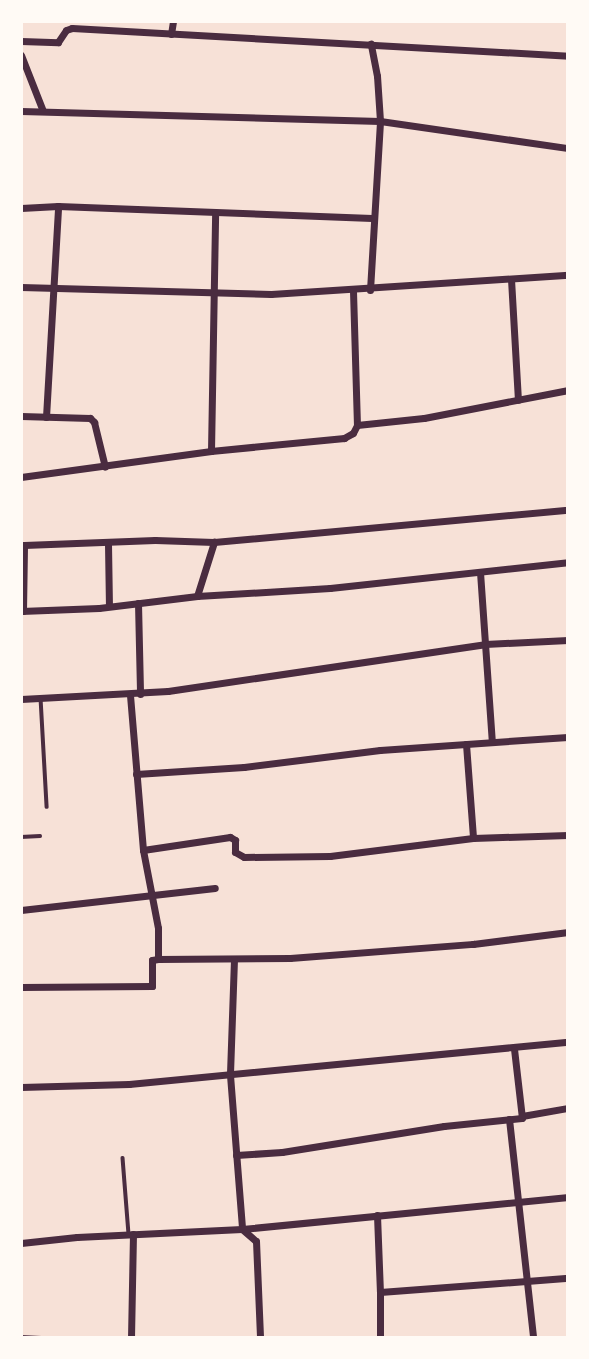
<!DOCTYPE html>
<style>
body{margin:0}
#map{position:relative;width:589px;height:1359px;overflow:hidden;background:#f7e1d7;font-family:"Noto Sans",sans-serif}
div>[style]{position:absolute}
[style*='--x']{left:calc(var(--x)*1px);top:calc(var(--y)*1px);width:calc(var(--w)*1px);rotate:calc(var(--a)*1deg)}
.service>*{height:3.5px;margin:-1.75px;padding:0 1.75px;transform-origin:1.75px;border-radius:1.75px;background:#4a2c40}
.minor>*{height:7px;margin:-3.5px;padding:0 3.5px;transform-origin:3.5px;border-radius:3.5px;background:#4a2c40}
span{translate:-50% -50%;white-space:nowrap;text-align:center;line-height:1.15;-webkit-text-stroke:6px #fffaf5;paint-order:stroke}
.frame{position:absolute;inset:0;border:23px solid #fffaf5;pointer-events:none}
</style>
<div id="map">
<div class="service">
<i style="--x:41;--y:698;--w:109;--a:86.8"></i>
<i style="--x:21;--y:837;--w:19;--a:-3"></i>
<i style="--x:123;--y:1158;--w:76;--a:85.5"></i>
<i style="--x:21;--y:1337;--w:20;--a:3"></i>
</div>
<div class="minor">
<i style="--x:171;--y:34;--w:13;--a:-81"></i>
<i style="--x:21;--y:41;--w:37;--a:2"></i>
<i style="--x:58;--y:42;--w:14;--a:-56"></i>
<i style="--x:66;--y:30;--w:6;--a:-18"></i>
<i style="--x:72;--y:28;--w:497;--a:3.2"></i>
<i style="--x:21;--y:55;--w:60;--a:68.6"></i>
<i style="--x:21;--y:111;--w:359;--a:1.6"></i>
<i style="--x:380;--y:121;--w:190;--a:8.2"></i>
<i style="--x:21;--y:208;--w:37;--a:-3"></i>
<i style="--x:58;--y:206;--w:314;--a:2.2"></i>
<i style="--x:511;--y:279;--w:121;--a:86.7"></i>
<i style="--x:21;--y:287;--w:250;--a:1.6"></i>
<i style="--x:271;--y:294;--w:298;--a:-3.7"></i>
<i style="--x:370;--y:290;--w:169;--a:-86.6"></i>
<i style="--x:380;--y:121;--w:45;--a:-93.8"></i>
<i style="--x:377;--y:76;--w:33;--a:-101"></i>
<i style="--x:353;--y:291;--w:134;--a:88.3"></i>
<i style="--x:21;--y:416;--w:69;--a:1.7"></i>
<i style="--x:90;--y:418;--w:6;--a:45"></i>
<i style="--x:94;--y:422;--w:46;--a:76.3"></i>
<i style="--x:46;--y:417;--w:211;--a:-86.7"></i>
<i style="--x:211;--y:451;--w:237;--a:-89"></i>
<i style="--x:21;--y:477;--w:192;--a:-7.8"></i>
<i style="--x:211;--y:451;--w:134;--a:-5.6"></i>
<i style="--x:344;--y:438;--w:10;--a:-29"></i>
<i style="--x:353;--y:433;--w:9;--a:-63"></i>
<i style="--x:357;--y:425;--w:67;--a:-6"></i>
<i style="--x:424;--y:418;--w:147;--a:-11"></i>
<i style="--x:108;--y:544;--w:61;--a:89.1"></i>
<i style="--x:480;--y:572;--w:170;--a:86"></i>
<i style="--x:197;--y:596;--w:133;--a:-3.4"></i>
<i style="--x:330;--y:588;--w:239;--a:-6.2"></i>
<i style="--x:138;--y:603;--w:91;--a:88.7"></i>
<i style="--x:21;--y:611;--w:78;--a:-2.2"></i>
<i style="--x:99;--y:608;--w:99;--a:-7"></i>
<i style="--x:197;--y:596;--w:57;--a:-72.5"></i>
<i style="--x:214;--y:542;--w:355;--a:-5.2"></i>
<i style="--x:23;--y:611;--w:66;--a:-89.1"></i>
<i style="--x:24;--y:545;--w:131;--a:-2.2"></i>
<i style="--x:155;--y:540;--w:59;--a:1.9"></i>
<i style="--x:21;--y:699;--w:147;--a:-3.1"></i>
<i style="--x:168;--y:691;--w:320;--a:-8.4"></i>
<i style="--x:485;--y:644;--w:83;--a:-2.8"></i>
<i style="--x:466;--y:744;--w:94;--a:85.7"></i>
<i style="--x:136;--y:774;--w:108;--a:-3.7"></i>
<i style="--x:244;--y:767;--w:137;--a:-7.1"></i>
<i style="--x:380;--y:750;--w:188;--a:-4"></i>
<i style="--x:143;--y:850;--w:88;--a:-8.5"></i>
<i style="--x:230;--y:837;--w:6;--a:31"></i>
<i style="--x:235;--y:840;--w:12;--a:90"></i>
<i style="--x:235;--y:852;--w:10;--a:29"></i>
<i style="--x:244;--y:857;--w:86;--a:-0.7"></i>
<i style="--x:330;--y:856;--w:144;--a:-7.2"></i>
<i style="--x:473;--y:838;--w:95;--a:-1.8"></i>
<i style="--x:21;--y:910;--w:195;--a:-6.5"></i>
<i style="--x:158;--y:959;--w:132;--a:-0.4"></i>
<i style="--x:290;--y:958;--w:184;--a:-4.4"></i>
<i style="--x:473;--y:944;--w:96;--a:-7.2"></i>
<i style="--x:234;--y:959;--w:116;--a:92"></i>
<i style="--x:230;--y:1075;--w:154;--a:85.5"></i>
<i style="--x:242;--y:1229;--w:18;--a:41"></i>
<i style="--x:256;--y:1241;--w:97;--a:87.6"></i>
<i style="--x:21;--y:987;--w:131;--a:-0.4"></i>
<i style="--x:152;--y:986;--w:26;--a:-90"></i>
<i style="--x:152;--y:960;--w:6;--a:-9"></i>
<i style="--x:158;--y:959;--w:31;--a:-90"></i>
<i style="--x:158;--y:928;--w:79;--a:-100.9"></i>
<i style="--x:143;--y:850;--w:156;--a:-94.8"></i>
<i style="--x:21;--y:1087;--w:108;--a:-1.6"></i>
<i style="--x:129;--y:1084;--w:441;--a:-5.5"></i>
<i style="--x:522;--y:1116;--w:47;--a:-9.9"></i>
<i style="--x:509;--y:1119;--w:220;--a:83.7"></i>
<i style="--x:236;--y:1155;--w:46;--a:-3.7"></i>
<i style="--x:282;--y:1152;--w:164;--a:-9.1"></i>
<i style="--x:444;--y:1126;--w:78;--a:-5.9"></i>
<i style="--x:522;--y:1118;--w:69;--a:-96.6"></i>
<i style="--x:377;--y:1215;--w:77;--a:87.8"></i>
<i style="--x:380;--y:1292;--w:189;--a:-4.3"></i>
<i style="--x:21;--y:1243;--w:56;--a:-6.1"></i>
<i style="--x:77;--y:1237;--w:165;--a:-2.8"></i>
<i style="--x:242;--y:1229;--w:328;--a:-5.6"></i>
<i style="--x:380;--y:1292;--w:46;--a:90"></i>
<i style="--x:131;--y:1338;--w:104;--a:-88.9"></i>
</div>
<div class="frame"></div>
</div>
